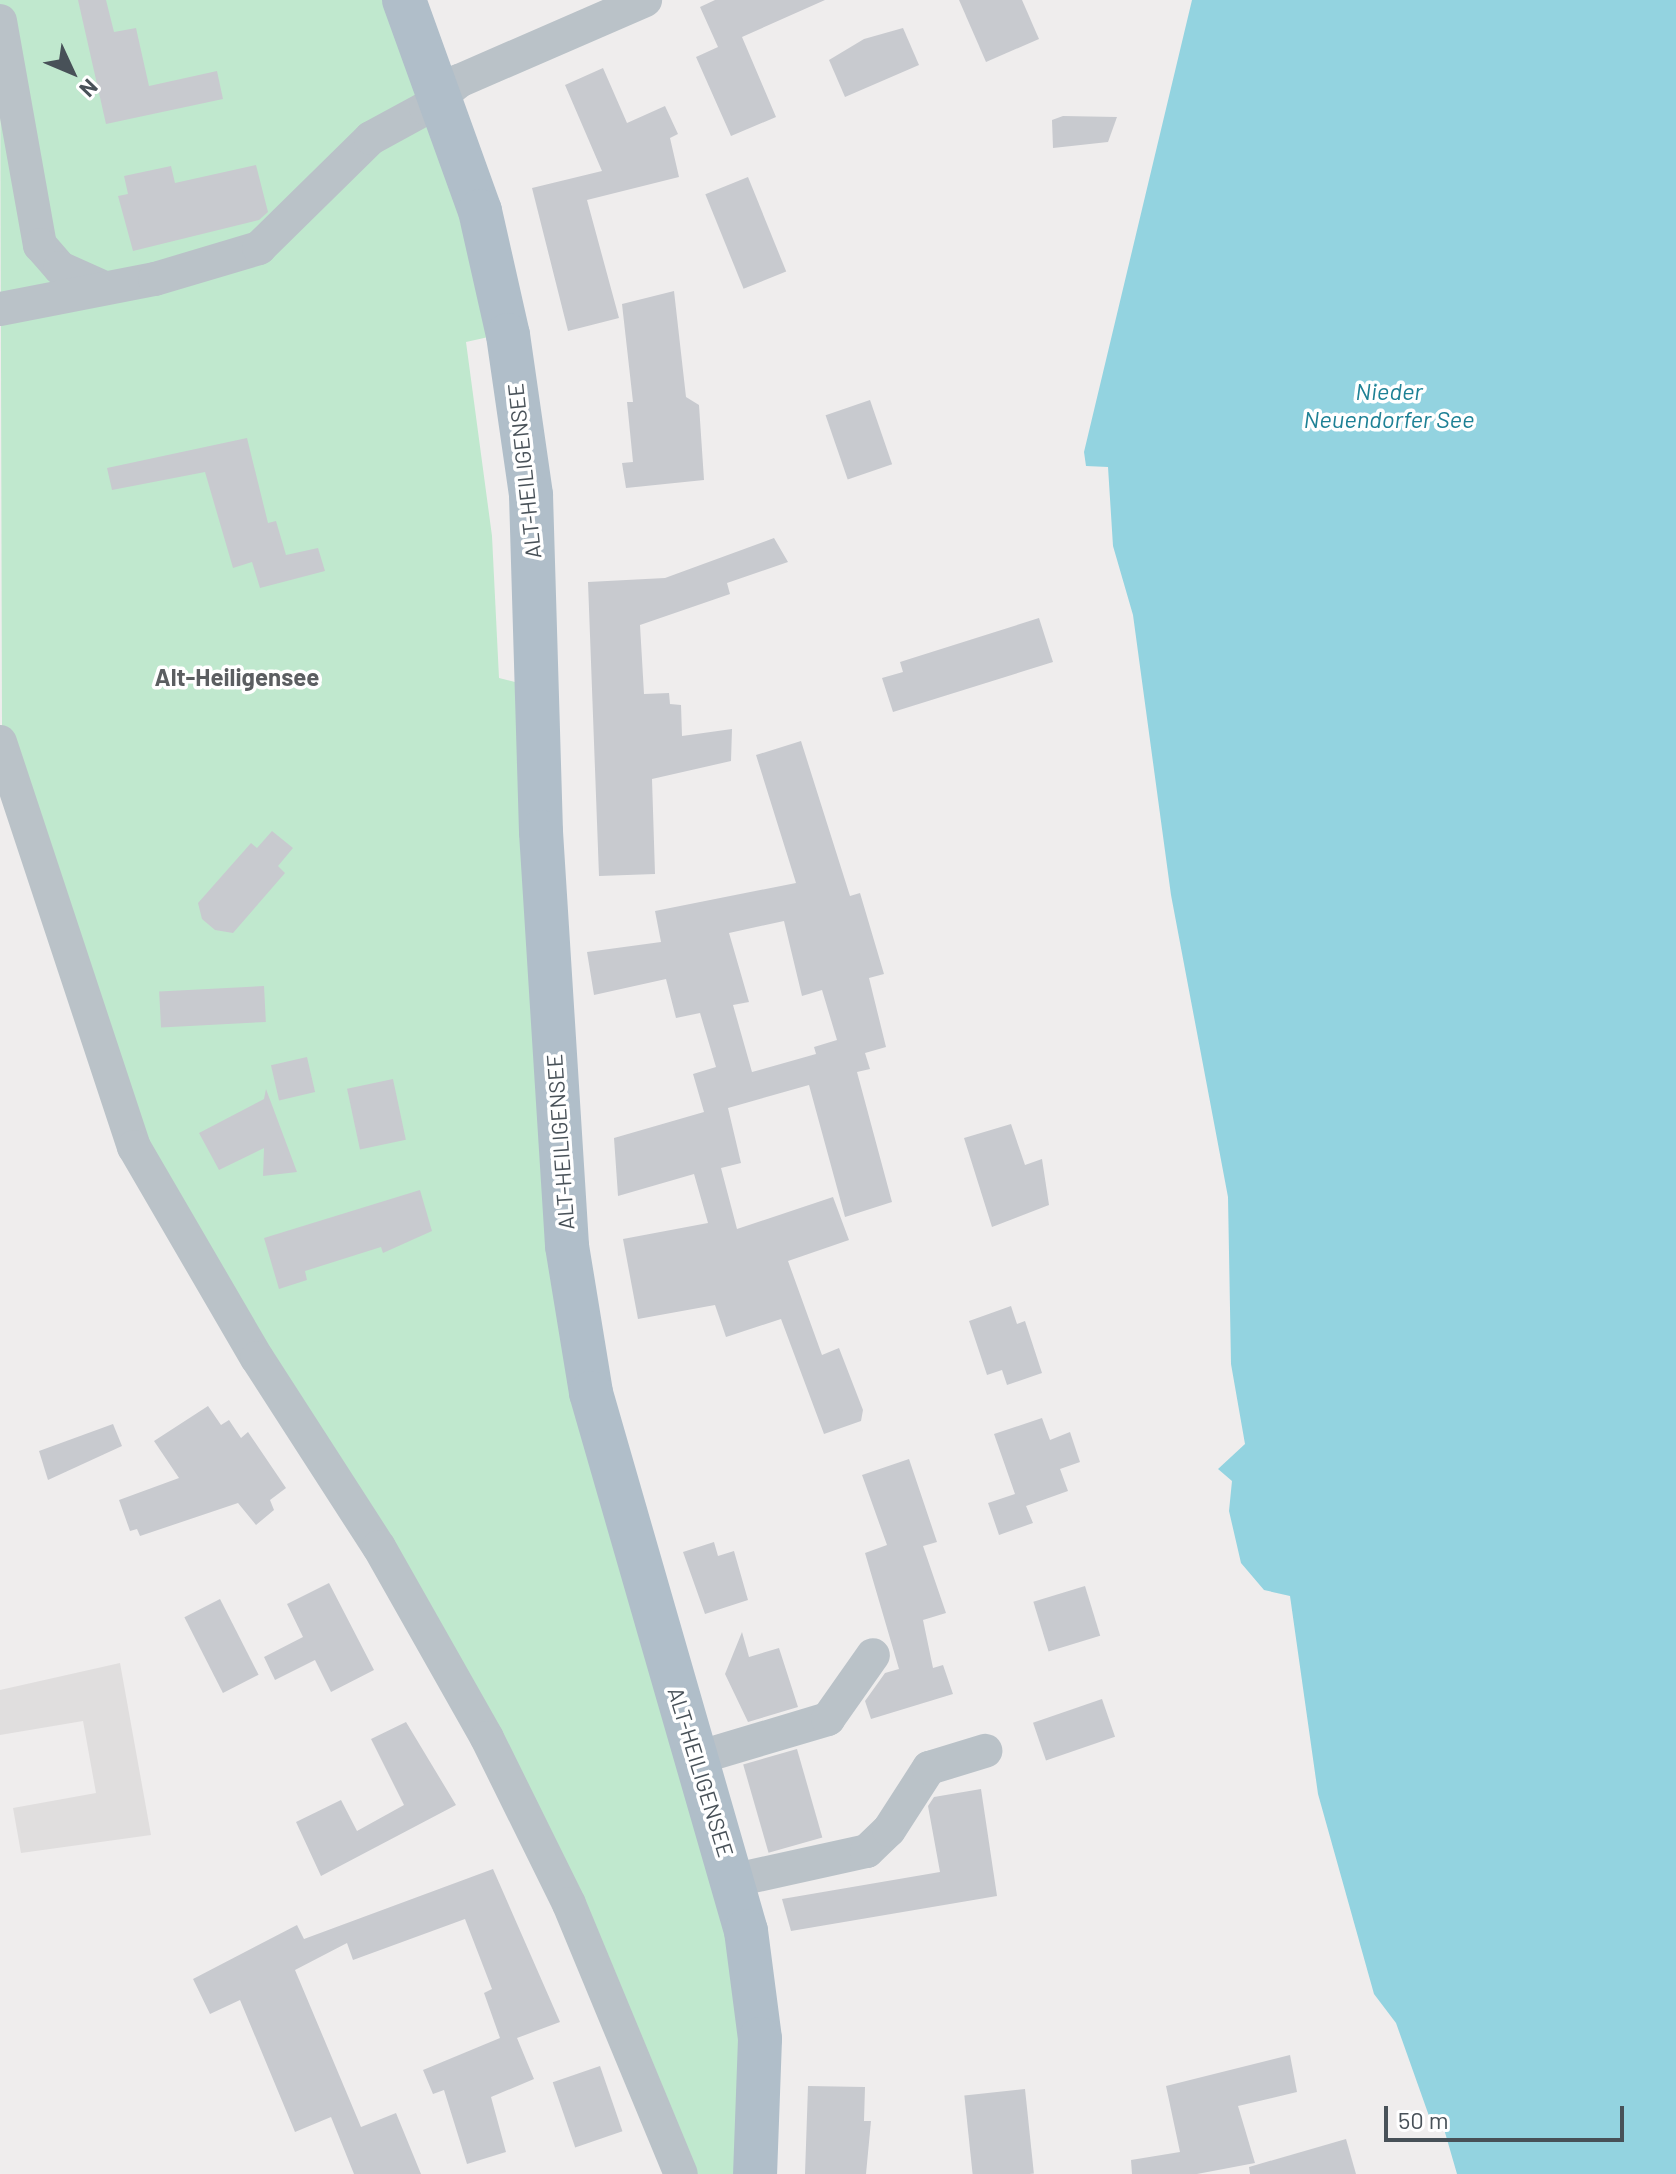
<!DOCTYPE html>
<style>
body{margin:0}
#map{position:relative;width:1676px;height:2174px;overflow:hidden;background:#efeded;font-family:Barlow,sans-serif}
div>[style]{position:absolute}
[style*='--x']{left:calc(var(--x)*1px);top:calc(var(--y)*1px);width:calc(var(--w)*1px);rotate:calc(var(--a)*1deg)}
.education>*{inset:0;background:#e0dede}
.green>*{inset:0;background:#c0e8ce}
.water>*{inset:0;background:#93d3e0}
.building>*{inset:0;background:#c8cacf;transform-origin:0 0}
.minor>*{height:34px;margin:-17px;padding:0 17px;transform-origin:17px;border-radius:17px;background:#bac2c8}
.major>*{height:44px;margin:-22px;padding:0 22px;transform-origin:22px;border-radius:22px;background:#b0bec9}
span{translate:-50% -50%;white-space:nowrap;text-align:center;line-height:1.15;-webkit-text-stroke:7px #fff;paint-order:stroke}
.street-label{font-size:22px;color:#485158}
.water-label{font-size:24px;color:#1e8195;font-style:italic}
.neighbourhood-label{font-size:24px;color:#5b5e61;font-weight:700}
.north{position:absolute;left:32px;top:32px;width:80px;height:80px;-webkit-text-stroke:6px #fff;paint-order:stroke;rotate:134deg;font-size:22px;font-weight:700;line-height:32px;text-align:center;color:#485158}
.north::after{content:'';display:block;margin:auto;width:28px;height:36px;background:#485158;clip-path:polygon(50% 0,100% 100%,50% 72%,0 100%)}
.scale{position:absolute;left:1384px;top:2106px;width:240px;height:36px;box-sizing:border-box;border:4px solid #485158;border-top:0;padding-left:10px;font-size:24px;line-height:28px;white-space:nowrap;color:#485158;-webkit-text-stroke:6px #fff;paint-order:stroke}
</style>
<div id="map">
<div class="education">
<i style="clip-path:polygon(120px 1663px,151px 1835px,21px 1853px,13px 1808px,96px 1793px,83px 1721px,0 1735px,0 1690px)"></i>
</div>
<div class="green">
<i style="clip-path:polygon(0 0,387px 0,416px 67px,493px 336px,466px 342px,492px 536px,499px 678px,523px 684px,538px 1084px,725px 1919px,742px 2062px,736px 2174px,692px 2174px,612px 1979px,133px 1129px,2px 726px)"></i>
</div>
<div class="water">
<i style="clip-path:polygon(1192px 0,1676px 0,1676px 2174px,1457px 2174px,1444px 2129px,1434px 2130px,1396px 2023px,1374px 1994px,1318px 1794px,1290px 1596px,1264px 1590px,1241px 1563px,1229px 1511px,1232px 1481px,1218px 1469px,1245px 1444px,1231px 1364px,1228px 1197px,1171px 895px,1133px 615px,1113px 546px,1108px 467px,1086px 466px,1084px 452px)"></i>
</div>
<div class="building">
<i style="clip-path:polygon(78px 0,106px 0,114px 32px,136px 28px,149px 86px,217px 71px,223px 99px,106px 124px)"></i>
<i style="clip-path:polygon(715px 0,825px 0,742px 37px,776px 117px,731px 136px,696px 57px,718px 47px,700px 7px)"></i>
<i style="clip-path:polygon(959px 0,1022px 0,1039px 39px,986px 62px)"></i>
<i style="clip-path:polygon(903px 28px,919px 65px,845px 97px,829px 60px,864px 39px)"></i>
<i style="clip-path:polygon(603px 68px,627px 123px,665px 106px,678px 134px,670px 138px,679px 177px,587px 200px,619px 318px,568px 331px,532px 188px,602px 171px,565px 85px)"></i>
<i style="clip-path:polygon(1063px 116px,1117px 117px,1108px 142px,1053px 148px,1052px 120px)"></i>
<i style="clip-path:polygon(256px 165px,268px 212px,259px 220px,133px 251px,118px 196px,128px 194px,124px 176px,171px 166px,175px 183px)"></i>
<i style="left:748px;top:177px;width:102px;height:46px;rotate:68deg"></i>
<i style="clip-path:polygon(674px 291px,686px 397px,699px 405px,704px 480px,626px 488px,622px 463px,633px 462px,627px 402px,633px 402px,622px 304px)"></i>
<i style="left:870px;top:400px;width:68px;height:47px;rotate:71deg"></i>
<i style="clip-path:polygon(247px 438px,268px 523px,276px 521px,286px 555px,318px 548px,325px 571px,260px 588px,252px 562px,233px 568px,205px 472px,112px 490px,107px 468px)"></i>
<i style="clip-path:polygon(774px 538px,788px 562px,727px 583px,730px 594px,640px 625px,644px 694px,669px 693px,670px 704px,681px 705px,682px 736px,732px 729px,731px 761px,652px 779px,655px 874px,599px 876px,588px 582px,665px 578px)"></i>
<i style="clip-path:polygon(1039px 618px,1053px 662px,893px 712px,882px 678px,903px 672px,900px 662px)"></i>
<i style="clip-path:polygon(evenodd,801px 741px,850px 896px,860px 893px,884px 974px,869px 978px,886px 1047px,865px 1053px,870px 1069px,857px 1072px,892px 1202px,845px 1217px,809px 1085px,728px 1108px,741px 1163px,721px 1168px,737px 1229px,833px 1197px,849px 1240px,788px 1261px,822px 1355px,839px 1348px,863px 1410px,861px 1421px,824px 1434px,781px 1319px,726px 1337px,715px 1305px,638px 1319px,623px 1239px,708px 1223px,694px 1174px,618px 1196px,614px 1138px,704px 1112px,693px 1074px,716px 1067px,700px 1013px,676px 1018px,666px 979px,594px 995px,587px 952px,661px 942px,655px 911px,796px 883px,756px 755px,801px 741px,784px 921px,802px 996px,822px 990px,837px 1040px,814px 1047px,816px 1054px,752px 1072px,733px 1005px,749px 1002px,729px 933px,784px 921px)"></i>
<i style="clip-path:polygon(272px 831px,293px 848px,278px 866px,285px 873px,233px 933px,215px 930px,202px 919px,198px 903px,251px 843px,257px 848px)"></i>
<i style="left:264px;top:986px;width:36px;height:105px;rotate:87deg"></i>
<i style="left:307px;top:1057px;width:36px;height:37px;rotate:77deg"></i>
<i style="left:393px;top:1079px;width:62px;height:47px;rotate:78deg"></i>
<i style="clip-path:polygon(266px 1089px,297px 1172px,263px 1176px,264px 1148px,219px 1170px,199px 1133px,264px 1099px)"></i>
<i style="clip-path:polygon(1011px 1124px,1025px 1165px,1042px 1159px,1049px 1205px,992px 1227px,964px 1138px)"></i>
<i style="clip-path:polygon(420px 1190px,432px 1231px,383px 1253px,381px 1247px,305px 1271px,307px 1280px,279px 1289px,264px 1238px)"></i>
<i style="clip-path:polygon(1011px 1306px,1017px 1324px,1025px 1321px,1042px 1373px,1007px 1385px,1002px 1370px,987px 1375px,969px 1321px)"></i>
<i style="clip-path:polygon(208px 1406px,221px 1425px,229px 1420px,241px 1438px,248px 1432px,286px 1488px,270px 1500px,274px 1510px,256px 1525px,238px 1503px,140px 1536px,137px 1529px,130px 1531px,119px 1500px,179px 1478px,154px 1441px)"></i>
<i style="clip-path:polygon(1042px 1418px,1050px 1440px,1070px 1432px,1080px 1462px,1060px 1469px,1068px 1491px,1026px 1506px,1033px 1523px,999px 1535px,988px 1503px,1015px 1494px,994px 1434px)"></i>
<i style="clip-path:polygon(113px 1424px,122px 1446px,48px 1480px,39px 1451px)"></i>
<i style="clip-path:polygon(909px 1459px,937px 1542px,923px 1546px,946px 1613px,923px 1620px,933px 1668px,943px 1665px,953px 1694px,871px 1719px,865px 1701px,885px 1673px,899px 1669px,865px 1553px,887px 1545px,862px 1475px)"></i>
<i style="clip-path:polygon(714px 1542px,718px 1556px,734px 1551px,748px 1600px,705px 1614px,683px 1552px)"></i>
<i style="clip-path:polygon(329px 1583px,374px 1670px,331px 1692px,315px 1660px,275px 1680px,264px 1657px,303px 1637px,287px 1604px)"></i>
<i style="left:1085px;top:1586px;width:52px;height:54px;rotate:73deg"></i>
<i style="left:220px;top:1599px;width:85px;height:40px;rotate:63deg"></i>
<i style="clip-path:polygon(742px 1632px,749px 1657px,779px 1648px,798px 1707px,748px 1722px,725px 1674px)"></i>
<i style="left:1102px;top:1699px;width:40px;height:73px;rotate:71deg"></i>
<i style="clip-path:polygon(406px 1722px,456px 1805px,321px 1876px,296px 1822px,341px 1800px,357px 1831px,404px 1805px,371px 1739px)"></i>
<i style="left:797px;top:1749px;width:92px;height:56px;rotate:74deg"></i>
<i style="clip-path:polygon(981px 1789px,997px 1896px,791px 1931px,782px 1899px,940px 1872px,928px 1806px,934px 1797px)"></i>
<i style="clip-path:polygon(493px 1869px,560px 2022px,517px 2038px,534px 2079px,491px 2097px,506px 2152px,467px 2164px,444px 2090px,433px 2094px,423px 2070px,500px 2038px,484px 1993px,492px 1989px,465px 1919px,353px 1960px,347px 1943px,295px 1970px,361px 2127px,396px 2113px,421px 2174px,354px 2174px,331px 2117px,295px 2132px,240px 2000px,210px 2014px,193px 1979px,297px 1925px,304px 1939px)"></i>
<i style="clip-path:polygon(1290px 2055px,1297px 2092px,1238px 2106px,1255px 2163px,1197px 2174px,1132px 2174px,1131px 2160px,1180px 2152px,1166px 2086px)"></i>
<i style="left:600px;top:2066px;width:69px;height:50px;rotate:71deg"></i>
<i style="clip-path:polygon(808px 2086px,865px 2087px,864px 2121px,871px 2121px,866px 2174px,805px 2174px)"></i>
<i style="left:1025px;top:2089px;width:85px;height:61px;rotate:84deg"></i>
<i style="clip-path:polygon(1346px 2139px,1356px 2174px,1250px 2174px,1249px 2167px)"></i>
</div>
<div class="minor">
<i style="--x:0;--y:21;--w:228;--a:79.9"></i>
<i style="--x:40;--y:245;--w:30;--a:49"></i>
<i style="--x:60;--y:268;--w:44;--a:24.2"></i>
<i style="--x:0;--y:309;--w:158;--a:-11"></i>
<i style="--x:155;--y:279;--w:109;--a:-16.6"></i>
<i style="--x:259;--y:248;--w:157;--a:-44.5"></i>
<i style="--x:371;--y:138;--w:63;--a:-28.6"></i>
<i style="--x:426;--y:108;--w:43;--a:-39.3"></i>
<i style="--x:459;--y:81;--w:203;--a:-23.5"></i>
<i style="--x:0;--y:742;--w:427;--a:71.7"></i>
<i style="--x:134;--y:1147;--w:244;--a:59.8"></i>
<i style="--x:257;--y:1358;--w:225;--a:57.2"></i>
<i style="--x:379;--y:1547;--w:219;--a:60.5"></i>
<i style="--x:487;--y:1738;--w:185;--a:63.7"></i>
<i style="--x:569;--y:1904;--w:292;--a:67.5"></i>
<i style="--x:697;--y:1758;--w:137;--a:-16.6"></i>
<i style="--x:828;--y:1719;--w:78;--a:-54.9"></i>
<i style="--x:735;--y:1880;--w:135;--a:-12.4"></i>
<i style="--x:867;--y:1851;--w:30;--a:-44"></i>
<i style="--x:889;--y:1830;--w:74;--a:-57.2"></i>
<i style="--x:929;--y:1768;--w:59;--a:-16.9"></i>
</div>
<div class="major">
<i style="--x:404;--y:0;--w:224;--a:70.2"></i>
<i style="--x:480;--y:211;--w:127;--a:77.3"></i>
<i style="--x:508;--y:335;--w:162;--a:81.8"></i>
<i style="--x:531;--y:495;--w:337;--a:88.3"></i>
<i style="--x:541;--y:832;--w:415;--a:86.4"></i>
<i style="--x:567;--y:1246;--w:149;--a:80.7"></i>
<i style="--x:591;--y:1393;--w:560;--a:73.93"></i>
<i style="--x:746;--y:1931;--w:109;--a:82.6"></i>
<i style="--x:760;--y:2039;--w:135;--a:92.1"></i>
</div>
<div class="street-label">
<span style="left:524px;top:471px;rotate:-96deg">ALT-HEILIGENSEE</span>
<span style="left:560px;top:1142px;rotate:-94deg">ALT-HEILIGENSEE</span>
<span style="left:701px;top:1772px;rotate:73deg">ALT-HEILIGENSEE</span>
</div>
<div class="water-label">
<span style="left:1389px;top:405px">Nieder<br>Neuendorfer See</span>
</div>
<div class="neighbourhood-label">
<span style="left:237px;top:677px">Alt-Heiligensee</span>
</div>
<div class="north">N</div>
<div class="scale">50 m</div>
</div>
